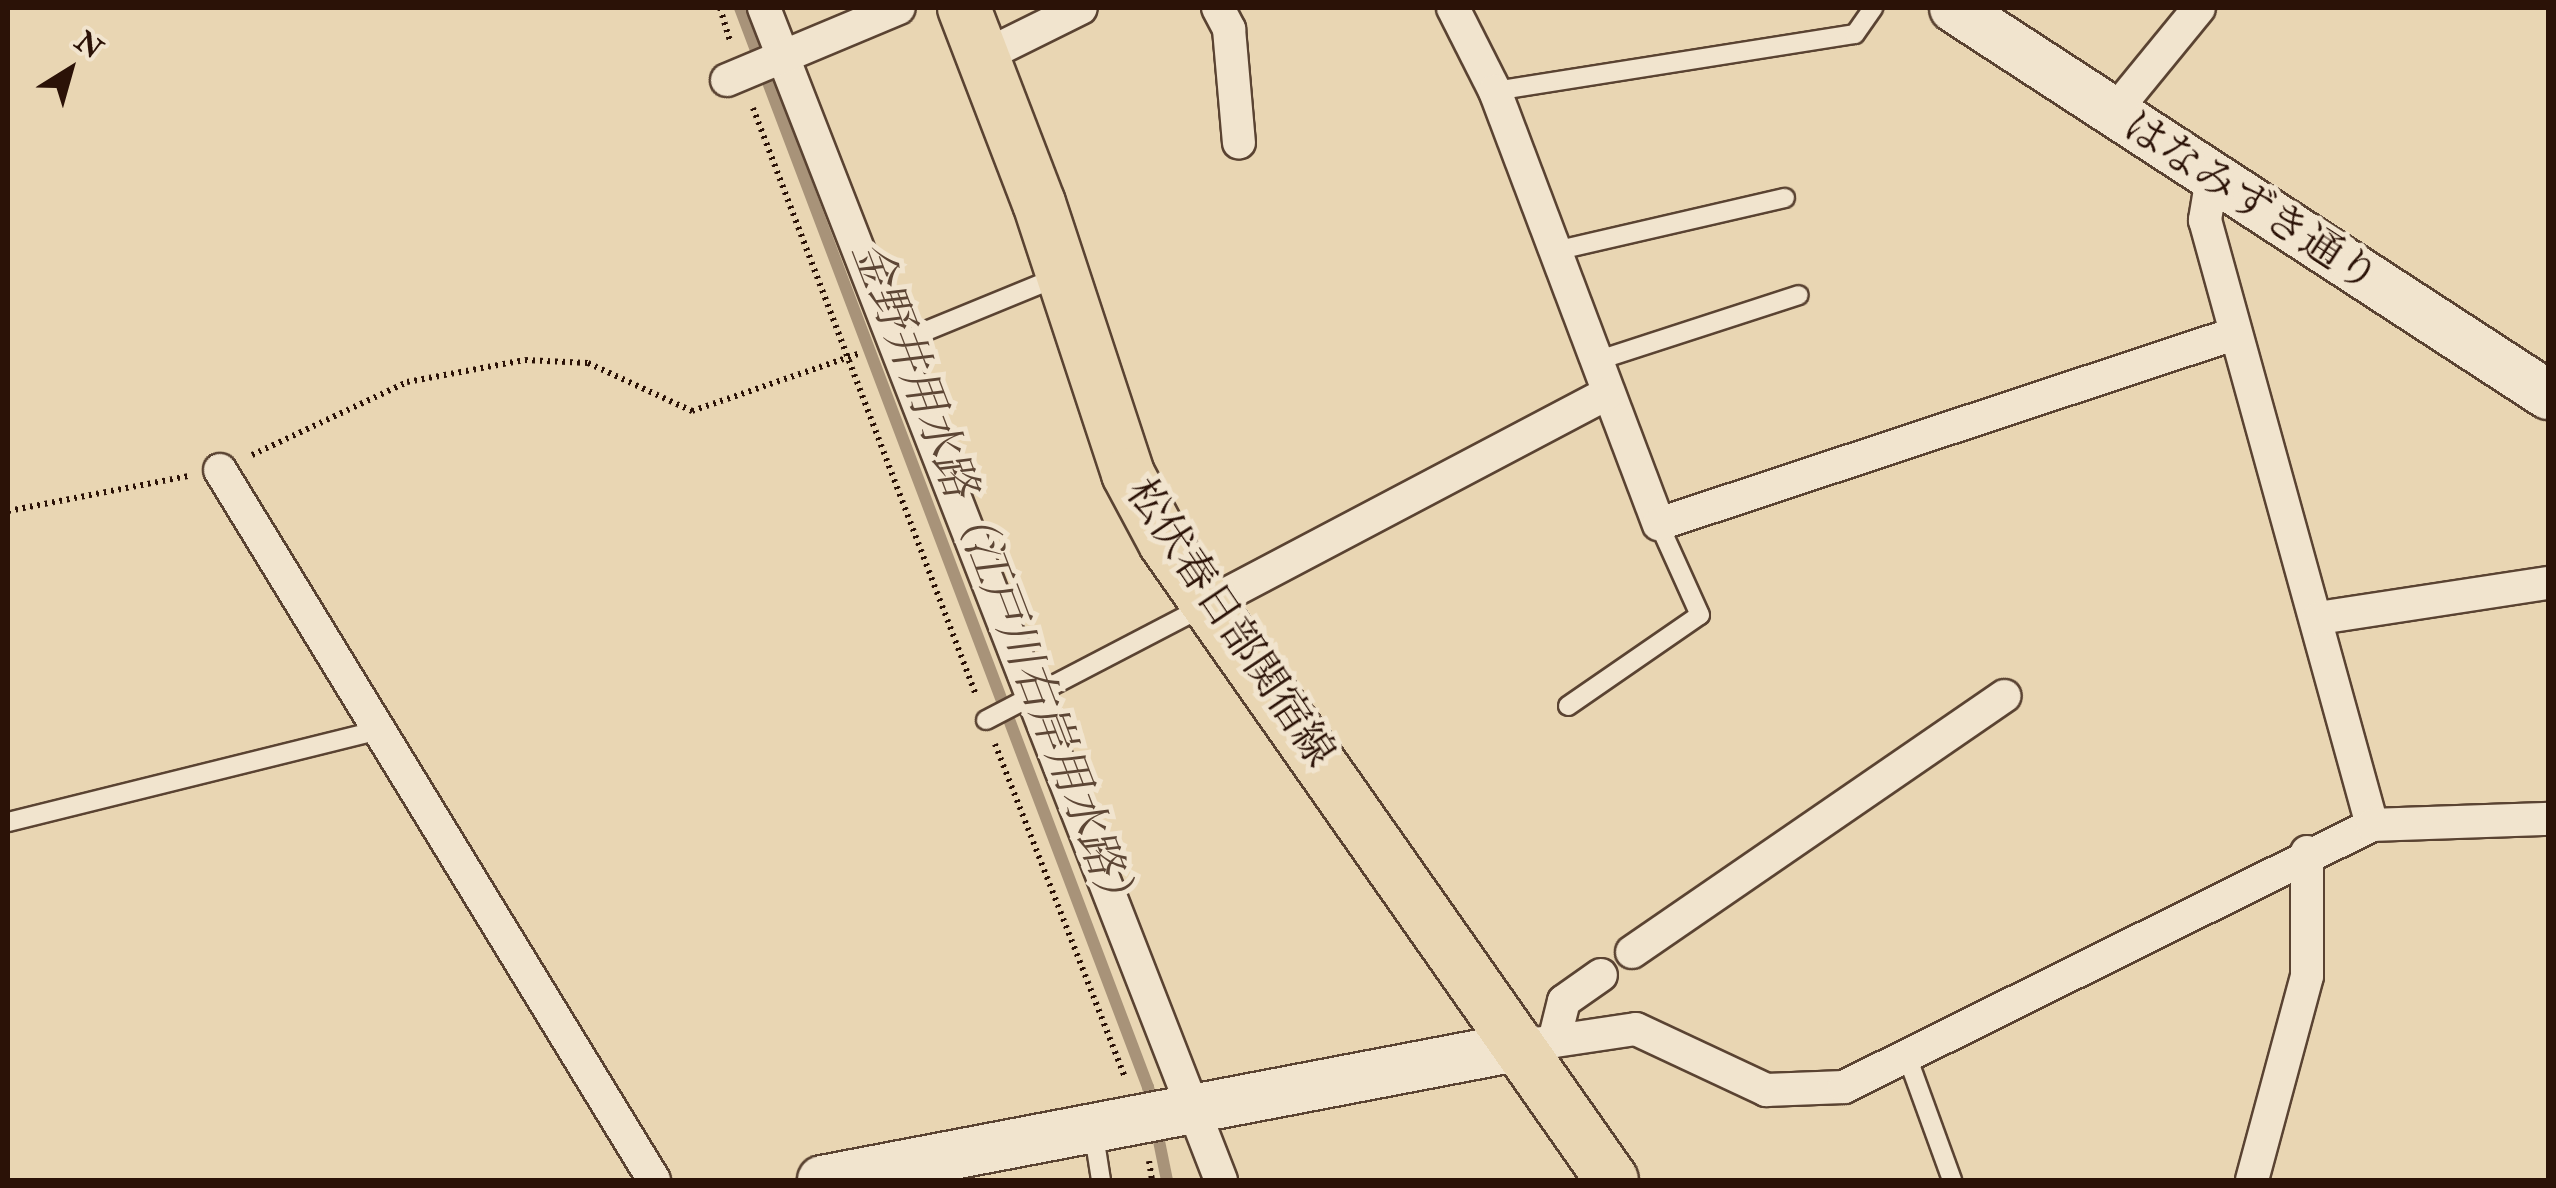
<!DOCTYPE html>
<meta charset="utf-8">
<style>
body{margin:0}
#map{position:relative;width:2556px;height:1188px;overflow:hidden;background:#e9d6b3;font-family:"IM FELL Double Pica","Noto Serif JP",serif}
div>[style]{position:absolute}
[style*='--x']{left:calc(var(--x)*1px);top:calc(var(--y)*1px);width:calc(var(--w)*1px);rotate:calc(var(--a)*1deg)}
.stream>*{height:12px;margin:-6px;padding:0 6px;transform-origin:6px;border-radius:6px;background:#a89379}
.path>*{height:6px;margin-top:-3px;transform-origin:0;background:repeating-linear-gradient(90deg,#2b1207 0 2.5px,transparent 0 7.5px)}
.roads{filter:drop-shadow(2px 0 #5a4332) drop-shadow(-2px 0 #5a4332) drop-shadow(0 2px #5a4332) drop-shadow(0 -2px #5a4332)}
.lane>*{height:18px;margin:-9px;padding:0 9px;transform-origin:9px;border-radius:9px;background:#f1e4ce}
.street>*{height:32px;margin:-16px;padding:0 16px;transform-origin:16px;border-radius:16px;background:#f1e4ce}
.secondary>*{height:48px;margin:-24px;padding:0 24px;transform-origin:24px;border-radius:24px;background:#f1e4ce}
.primary>*{height:52px;margin:-26px;padding:0 26px;transform-origin:26px;border-radius:26px;background:#e9d6b3}
span{translate:-50% -50%;white-space:nowrap;text-align:center;line-height:1.15;-webkit-text-stroke:10px #f1e4ce;paint-order:stroke}
.street-label{font-size:42px;color:#2b1207}
.water-label{font-size:45px;color:#5d4635;font-style:italic}
.frame{position:absolute;inset:0;border:10px solid #2b1207;pointer-events:none}
.north{position:absolute;left:20px;top:20px;width:100px;height:100px;-webkit-text-stroke:8px #f1e4ce;paint-order:stroke;rotate:37deg;font-size:28px;font-weight:700;line-height:40px;text-align:center;color:#2b1207}
.north::after{content:'';display:block;margin:auto;width:35px;height:45px;background:#2b1207;clip-path:polygon(50% 0,100% 100%,50% 72%,0 100%)}
</style>
<div id="map">
<div class="stream">
<i style="--x:740;--y:8;--w:1154;--a:69.29"></i>
<i style="--x:1148;--y:1087;--w:95;--a:78.5"></i>
</div>
<div class="path">
<i style="--x:720;--y:8;--w:34;--a:73"></i>
<i style="--x:753;--y:108;--w:628;--a:69.2"></i>
<i style="--x:252;--y:455;--w:171;--a:-25.2"></i>
<i style="--x:407;--y:382;--w:120;--a:-10.6"></i>
<i style="--x:525;--y:360;--w:63;--a:2.7"></i>
<i style="--x:588;--y:363;--w:115;--a:24.8"></i>
<i style="--x:692;--y:411;--w:178;--a:-19"></i>
<i style="--x:8;--y:511;--w:183;--a:-11"></i>
<i style="--x:995;--y:744;--w:357;--a:68.7"></i>
<i style="--x:1149;--y:1161;--w:19;--a:81"></i>
</div>
<div class="roads">
<div class="lane">
<i style="--x:1495;--y:91;--w:364;--a:-9"></i>
<i style="--x:1855;--y:34;--w:32;--a:-55"></i>
<i style="--x:1555;--y:251;--w:236;--a:-13"></i>
<i style="--x:892;--y:345;--w:179;--a:-22.3"></i>
<i style="--x:1596;--y:361;--w:213;--a:-18"></i>
<i style="--x:1568;--y:706;--w:160;--a:-34.6"></i>
<i style="--x:1700;--y:615;--w:100;--a:-114.3"></i>
<i style="--x:986;--y:720;--w:247;--a:-27.5"></i>
<i style="--x:8;--y:822;--w:382;--a:-13.9"></i>
<i style="--x:1908;--y:1059;--w:129;--a:70"></i>
<i style="--x:1093;--y:1129;--w:52;--a:81.1"></i>
</div>
<div class="street">
<i style="--x:764;--y:8;--w:1258;--a:68.7"></i>
<i style="--x:1218;--y:8;--w:24;--a:62"></i>
<i style="--x:1229;--y:29;--w:114;--a:85"></i>
<i style="--x:1453;--y:8;--w:93;--a:63.2"></i>
<i style="--x:1495;--y:91;--w:463;--a:69.3"></i>
<i style="--x:1659;--y:524;--w:606;--a:-18.29"></i>
<i style="--x:982;--y:57;--w:110;--a:-26.3"></i>
<i style="--x:727;--y:80;--w:186;--a:-22.7"></i>
<i style="--x:2114;--y:112;--w:134;--a:-50.7"></i>
<i style="--x:2212;--y:178;--w:43;--a:99.5"></i>
<i style="--x:2205;--y:220;--w:628;--a:74.57"></i>
<i style="--x:220;--y:470;--w:832;--a:58.56"></i>
<i style="--x:1210;--y:603;--w:450;--a:-27.8"></i>
<i style="--x:2319;--y:618;--w:232;--a:-8.7"></i>
<i style="--x:1632;--y:952;--w:452;--a:-34.5"></i>
<i style="--x:1554;--y:1041;--w:41;--a:-76"></i>
<i style="--x:1564;--y:1001;--w:45;--a:-35.1"></i>
<i style="--x:1522;--y:1046;--w:115;--a:-8.5"></i>
<i style="--x:1636;--y:1029;--w:144;--a:25.1"></i>
<i style="--x:1766;--y:1090;--w:78;--a:-2.2"></i>
<i style="--x:1844;--y:1087;--w:589;--a:-26.39"></i>
<i style="--x:2372;--y:825;--w:176;--a:-2"></i>
<i style="--x:2252;--y:1180;--w:211;--a:-74.9"></i>
<i style="--x:2307;--y:976;--w:124;--a:-90"></i>
</div>
<div class="secondary">
<i style="--x:1954;--y:8;--w:709;--a:33.08"></i>
<i style="--x:822;--y:1180;--w:713;--a:-10.84"></i>
</div>
<div class="primary">
<i style="--x:964;--y:8;--w:209;--a:69"></i>
<i style="--x:1039;--y:203;--w:285;--a:71.8"></i>
<i style="--x:1128;--y:474;--w:78;--a:61.8"></i>
<i style="--x:1165;--y:543;--w:778;--a:54.94"></i>
</div>
</div>
<div class="street-label">
<span style="left:2251px;top:202px;rotate:33deg">はなみずき通り</span>
<span style="left:1230px;top:623px;rotate:56deg">松伏春日部関宿線</span>
</div>
<div class="water-label">
<span style="left:994px;top:580px;rotate:69deg">金野井用水路（江戸川右岸用水路）</span>
</div>
<div class="frame"></div>
<div class="north">N</div>
</div>
